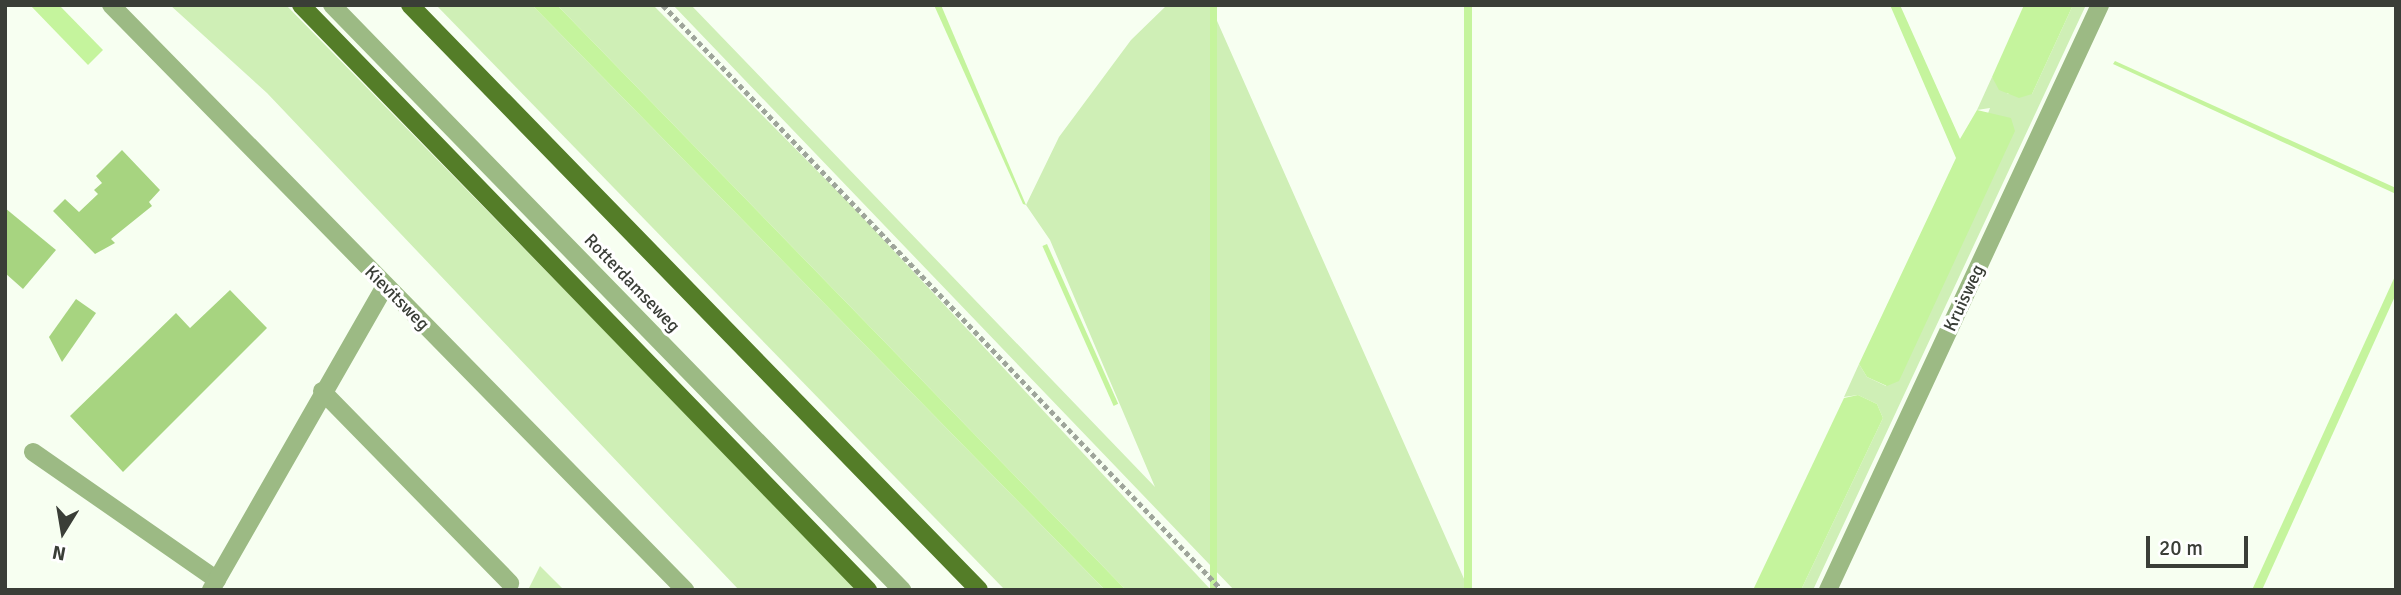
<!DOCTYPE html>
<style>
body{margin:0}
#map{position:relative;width:2401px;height:595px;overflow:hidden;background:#f7fff1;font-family:Signika,sans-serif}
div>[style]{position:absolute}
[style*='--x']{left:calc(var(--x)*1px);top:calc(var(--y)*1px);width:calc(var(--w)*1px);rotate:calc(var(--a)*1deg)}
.green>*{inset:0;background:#cfefb6}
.water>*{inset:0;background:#c5f49d;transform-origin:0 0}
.building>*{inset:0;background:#a7d480}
.path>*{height:4.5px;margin-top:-2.25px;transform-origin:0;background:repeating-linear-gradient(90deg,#9ea59a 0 5px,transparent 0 8.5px)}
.minor>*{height:18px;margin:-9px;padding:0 9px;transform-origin:9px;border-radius:9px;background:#9cba84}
.major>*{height:18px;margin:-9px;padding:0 9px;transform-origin:9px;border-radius:9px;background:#547d28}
span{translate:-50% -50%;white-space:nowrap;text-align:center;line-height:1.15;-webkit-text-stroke:6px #fff;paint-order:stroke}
.street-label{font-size:18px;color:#3a3e37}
.frame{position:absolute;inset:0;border:7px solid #3a3e37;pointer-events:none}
.north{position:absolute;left:28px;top:497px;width:70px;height:70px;-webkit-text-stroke:5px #fff;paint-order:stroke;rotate:191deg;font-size:19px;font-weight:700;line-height:28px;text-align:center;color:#3a3e37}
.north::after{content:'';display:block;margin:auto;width:24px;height:32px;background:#3a3e37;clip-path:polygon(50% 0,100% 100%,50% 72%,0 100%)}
.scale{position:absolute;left:2146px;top:536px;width:102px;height:32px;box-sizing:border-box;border:4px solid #3a3e37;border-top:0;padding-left:9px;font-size:21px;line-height:24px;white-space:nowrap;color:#3a3e37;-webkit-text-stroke:5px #fff;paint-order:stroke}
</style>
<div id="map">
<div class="green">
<i style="clip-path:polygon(170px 5px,286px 5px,858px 590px,739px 590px,267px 93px)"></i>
<i style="clip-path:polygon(436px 5px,532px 5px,1105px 590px,1005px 590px)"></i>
<i style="clip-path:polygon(557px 5px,653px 5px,851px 205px,1211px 590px,1126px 590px)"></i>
<i style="clip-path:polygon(673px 5px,691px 5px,1155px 487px,1050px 240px,1026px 205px,1059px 137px,1131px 40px,1167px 5px,1210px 5px,1469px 590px,1234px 590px)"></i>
<i style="clip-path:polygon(2073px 5px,2086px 5px,1813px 590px,1801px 590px,1883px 418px,1877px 404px,1858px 395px,1844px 397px,1859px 364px,1867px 377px,1886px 386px,1990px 108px,1977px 110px,1992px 77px,2008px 94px,2032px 94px)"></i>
<i style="clip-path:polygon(540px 566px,564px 590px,528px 590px)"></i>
</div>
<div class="water">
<i style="clip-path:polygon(30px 5px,59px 5px,103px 50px,88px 65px)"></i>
<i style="clip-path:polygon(532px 5px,557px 5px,1126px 590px,1105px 590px)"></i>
<i style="clip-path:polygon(934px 5px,941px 5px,1026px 205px,1023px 204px)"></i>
<i style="left:1210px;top:5px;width:7px;height:640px"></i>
<i style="left:1464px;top:5px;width:8px;height:641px"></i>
<i style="clip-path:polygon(1890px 5px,1900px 5px,1960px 139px,1977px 110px,2011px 118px,2015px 131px,1899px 381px,1887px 386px,1867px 377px,1859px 364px,1956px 158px)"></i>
<i style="clip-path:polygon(2024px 5px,2073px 5px,2032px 94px,2019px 98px,1999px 90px,1992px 77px)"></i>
<i style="clip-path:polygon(2115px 61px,2396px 188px,2396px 194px,2113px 64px)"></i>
<i style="left:1047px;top:244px;width:175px;height:5px;rotate:66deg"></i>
<i style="clip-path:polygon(2396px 274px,2396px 294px,2262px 590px,2252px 590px)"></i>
<i style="clip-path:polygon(1858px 395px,1877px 404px,1883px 418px,1801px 590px,1753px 590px,1844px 398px)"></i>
</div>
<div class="building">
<i style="clip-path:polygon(122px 150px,160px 190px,149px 202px,152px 206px,111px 239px,115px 243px,95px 254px,53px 211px,65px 199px,79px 212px,98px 194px,94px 190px,102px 183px,96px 176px)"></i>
<i style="clip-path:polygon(5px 208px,56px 250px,23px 289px,5px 273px)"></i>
<i style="clip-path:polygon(230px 290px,267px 328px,123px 472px,70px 416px,176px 313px,190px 328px)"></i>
<i style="clip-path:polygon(76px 299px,96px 313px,62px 362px,49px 337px)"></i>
</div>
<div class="path">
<i style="--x:663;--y:5;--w:809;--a:46.3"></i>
</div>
<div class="minor">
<i style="--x:111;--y:5;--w:820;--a:45.54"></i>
<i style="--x:332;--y:5;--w:817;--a:45.74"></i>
<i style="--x:322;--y:391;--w:269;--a:45.6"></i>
<i style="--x:33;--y:452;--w:224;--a:34.8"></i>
<i style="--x:211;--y:590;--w:350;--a:-60.2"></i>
<i style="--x:1828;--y:590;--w:645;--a:-65.06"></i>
</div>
<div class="major">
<i style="--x:301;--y:5;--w:815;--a:45.9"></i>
<i style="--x:410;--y:5;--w:816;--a:45.79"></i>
</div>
<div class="street-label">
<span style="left:632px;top:283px;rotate:46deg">Rotterdamseweg</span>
<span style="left:397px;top:298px;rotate:45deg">Kievitsweg</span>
<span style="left:1964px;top:298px;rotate:-65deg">Kruisweg</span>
</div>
<div class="frame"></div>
<div class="north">N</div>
<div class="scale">20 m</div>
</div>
